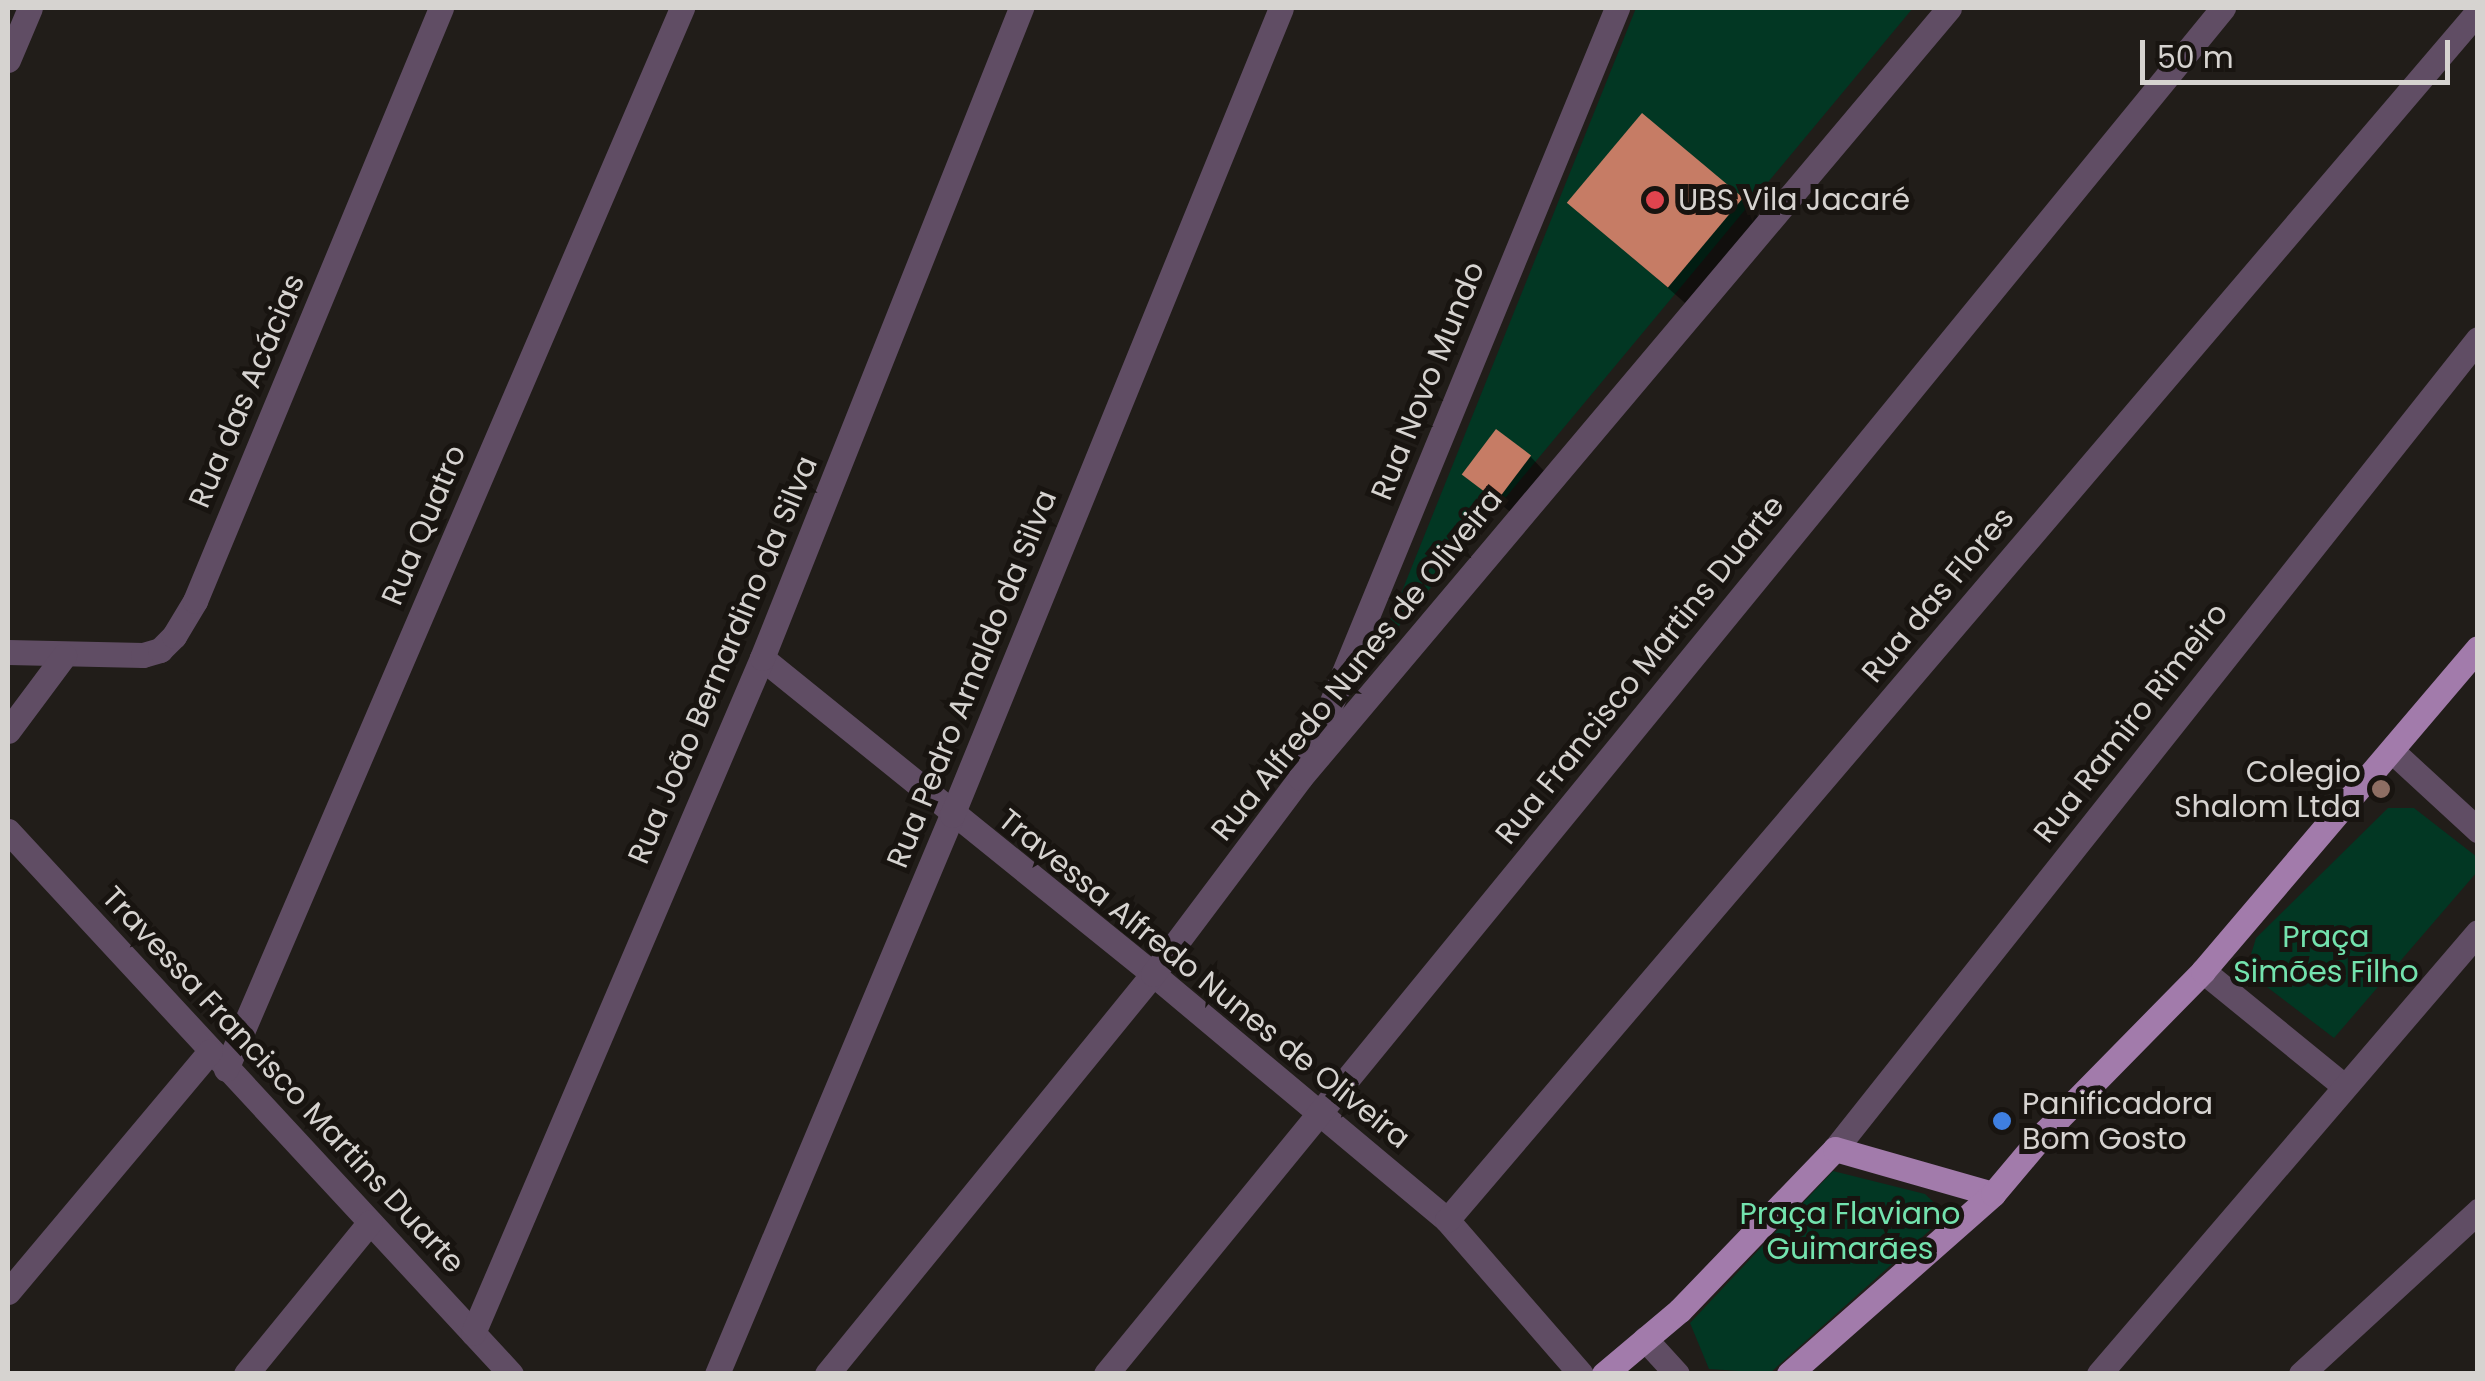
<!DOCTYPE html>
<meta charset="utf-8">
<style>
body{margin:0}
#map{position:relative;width:2485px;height:1381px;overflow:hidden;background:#211d19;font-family:Poppins,sans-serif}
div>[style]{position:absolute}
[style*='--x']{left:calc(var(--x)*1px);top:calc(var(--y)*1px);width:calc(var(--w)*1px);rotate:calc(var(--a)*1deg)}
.green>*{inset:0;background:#023723}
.shadow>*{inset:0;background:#0007}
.building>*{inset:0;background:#c67c65;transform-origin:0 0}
.minor>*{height:25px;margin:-12.5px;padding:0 12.5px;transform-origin:12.5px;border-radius:12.5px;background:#604d64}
.major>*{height:25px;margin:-12.5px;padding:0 12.5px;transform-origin:12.5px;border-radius:12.5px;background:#a27bab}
.dots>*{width:28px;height:28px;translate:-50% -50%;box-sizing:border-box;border:5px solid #181410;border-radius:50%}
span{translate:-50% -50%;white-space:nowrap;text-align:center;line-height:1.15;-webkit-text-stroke:10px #181410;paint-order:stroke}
.poi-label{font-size:30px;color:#d6d3d0}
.left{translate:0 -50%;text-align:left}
.right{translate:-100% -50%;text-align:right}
.street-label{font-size:30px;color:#d6d3d0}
.park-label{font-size:30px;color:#73e3ae}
.frame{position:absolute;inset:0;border:10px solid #d6d3d0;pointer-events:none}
.scale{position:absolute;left:2140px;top:40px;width:310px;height:45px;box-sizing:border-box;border:5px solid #d6d3d0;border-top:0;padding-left:12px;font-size:30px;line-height:35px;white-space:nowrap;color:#d6d3d0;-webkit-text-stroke:8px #181410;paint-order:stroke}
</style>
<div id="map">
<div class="green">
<i style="clip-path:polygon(1636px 8px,1913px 8px,1378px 651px)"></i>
<i style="clip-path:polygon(2388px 808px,2414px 808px,2477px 857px,2477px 872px,2334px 1038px,2246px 971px,2256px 938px)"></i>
<i style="clip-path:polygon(1833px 1171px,1925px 1194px,1947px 1215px,1770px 1373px,1709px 1369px,1690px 1323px)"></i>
</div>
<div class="shadow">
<i style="clip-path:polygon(1741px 200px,1765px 223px,1693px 310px,1570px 202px)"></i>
<i style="clip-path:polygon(1530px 456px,1545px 472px,1514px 515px,1465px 475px)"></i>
</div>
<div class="building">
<i style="left:1642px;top:113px;width:132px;height:117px;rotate:40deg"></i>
<i style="left:1496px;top:429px;width:44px;height:57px;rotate:37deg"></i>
</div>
<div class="minor">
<i style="--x:8;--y:60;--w:56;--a:-67.1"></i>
<i style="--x:8;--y:652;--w:135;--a:1.3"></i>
<i style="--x:143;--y:655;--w:18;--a:-16"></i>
<i style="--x:160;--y:650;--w:20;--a:-45"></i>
<i style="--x:174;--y:636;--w:41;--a:-59"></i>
<i style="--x:195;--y:601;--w:642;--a:-67.47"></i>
<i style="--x:762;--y:658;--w:503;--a:38.94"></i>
<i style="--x:1153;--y:974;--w:383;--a:39.9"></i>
<i style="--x:1447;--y:1220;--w:204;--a:49"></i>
<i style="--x:8;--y:731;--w:94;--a:-53.3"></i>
<i style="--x:2392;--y:751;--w:117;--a:42.6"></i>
<i style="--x:1310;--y:755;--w:808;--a:-67.66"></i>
<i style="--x:8;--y:831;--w:740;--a:47.19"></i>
<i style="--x:2203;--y:971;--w:181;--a:39.2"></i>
<i style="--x:226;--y:1069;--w:1155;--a:-66.74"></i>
<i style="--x:1835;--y:1149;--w:1034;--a:-51.56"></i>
<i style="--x:1447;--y:1220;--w:1589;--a:-49.54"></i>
<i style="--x:8;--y:1292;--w:314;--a:-50"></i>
<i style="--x:473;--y:1333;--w:734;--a:-66.82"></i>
<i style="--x:762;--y:658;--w:700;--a:-68.27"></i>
<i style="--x:1645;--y:1339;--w:47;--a:47.6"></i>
<i style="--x:246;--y:1374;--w:196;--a:-50.8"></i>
<i style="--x:717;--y:1374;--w:606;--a:-67.2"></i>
<i style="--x:952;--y:815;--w:871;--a:-67.82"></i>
<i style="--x:827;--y:1374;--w:516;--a:-50.82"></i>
<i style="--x:1153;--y:974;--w:245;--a:-53.1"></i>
<i style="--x:1300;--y:778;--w:1007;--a:-49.87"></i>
<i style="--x:1106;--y:1374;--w:1765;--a:-50.73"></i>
<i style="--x:2099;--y:1374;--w:582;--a:-49.39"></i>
<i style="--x:2301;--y:1374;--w:241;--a:-42.6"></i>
</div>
<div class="major">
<i style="--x:1604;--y:1374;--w:99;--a:-40.1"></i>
<i style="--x:1680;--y:1310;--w:223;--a:-46.1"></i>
<i style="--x:1835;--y:1149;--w:164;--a:15.9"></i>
<i style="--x:1789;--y:1374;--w:272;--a:-41.4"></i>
<i style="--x:1993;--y:1194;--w:82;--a:-49.9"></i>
<i style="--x:2046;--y:1131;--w:224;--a:-45.5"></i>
<i style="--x:2203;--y:971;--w:424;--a:-49.6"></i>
</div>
<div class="dots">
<i style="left:1655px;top:200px;background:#e0444e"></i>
<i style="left:2381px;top:789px;background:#8d6e63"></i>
<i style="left:2002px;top:1121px;background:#3f7fe0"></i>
</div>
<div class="poi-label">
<span class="left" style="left:1678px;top:200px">UBS Vila Jacaré</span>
<span class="right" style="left:2361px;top:789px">Colegio<br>Shalom Ltda</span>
<span class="left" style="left:2022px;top:1121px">Panificadora<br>Bom Gosto</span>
</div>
<div class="street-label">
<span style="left:1428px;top:381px;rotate:-68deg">Rua Novo Mundo</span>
<span style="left:247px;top:391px;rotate:-67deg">Rua das Acácias</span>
<span style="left:424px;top:525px;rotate:-67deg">Rua Quatro</span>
<span style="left:1938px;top:595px;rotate:-50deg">Rua das Flores</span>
<span style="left:723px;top:660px;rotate:-67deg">Rua João Bernardino da Silva</span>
<span style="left:1357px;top:665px;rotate:-51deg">Rua Alfredo Nunes de Oliveira</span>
<span style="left:1640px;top:670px;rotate:-51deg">Rua Francisco Martins Duarte</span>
<span style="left:972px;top:679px;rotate:-68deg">Rua Pedro Arnaldo da Silva</span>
<span style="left:2131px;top:723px;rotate:-52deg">Rua Ramiro Rimeiro</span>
<span style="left:1204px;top:979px;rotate:39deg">Travessa Alfredo Nunes de Oliveira</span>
<span style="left:283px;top:1080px;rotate:47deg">Travessa Francisco Martins Duarte</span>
</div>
<div class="park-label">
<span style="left:2326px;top:954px">Praça<br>Simões Filho</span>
<span style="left:1850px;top:1231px">Praça Flaviano<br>Guimarães</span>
</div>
<div class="frame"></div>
<div class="scale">50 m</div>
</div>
